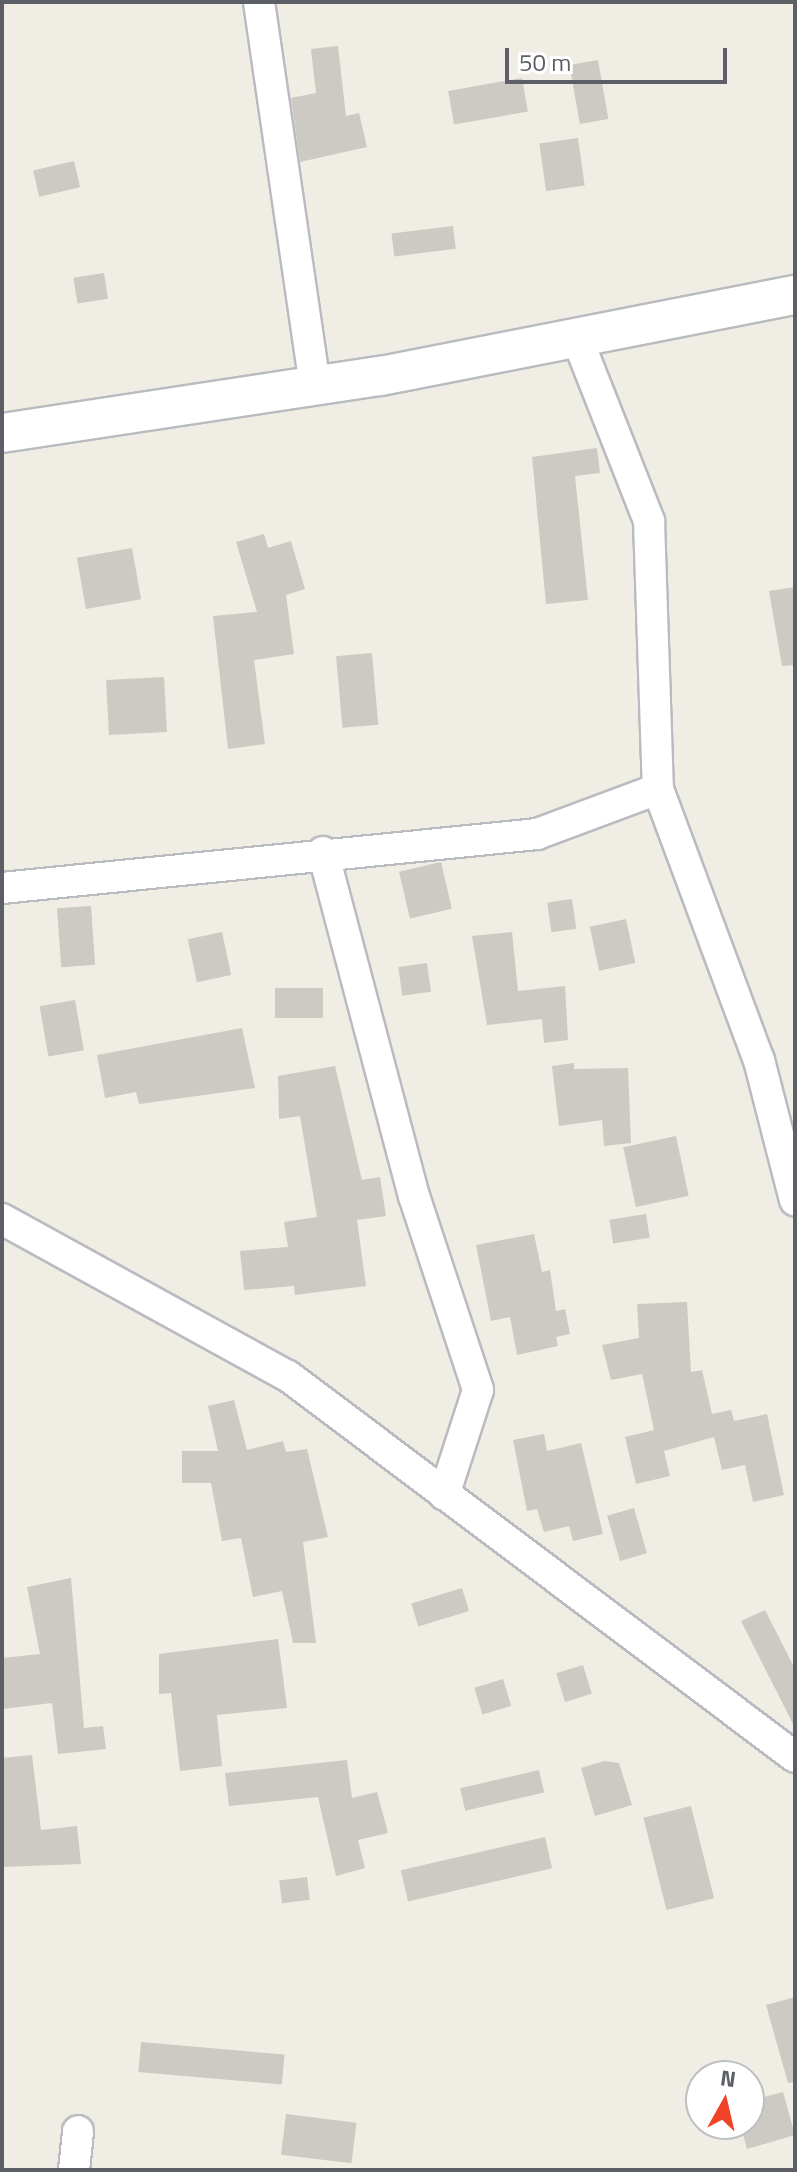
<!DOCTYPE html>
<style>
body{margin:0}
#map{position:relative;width:797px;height:2172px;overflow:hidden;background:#efede4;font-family:"Titillium Web",sans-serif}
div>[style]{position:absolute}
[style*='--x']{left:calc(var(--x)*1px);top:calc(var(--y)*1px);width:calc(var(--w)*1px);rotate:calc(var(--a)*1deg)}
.building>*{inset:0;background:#cccac3;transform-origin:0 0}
.roads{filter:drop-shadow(2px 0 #b9bbc0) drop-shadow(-2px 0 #b9bbc0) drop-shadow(0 2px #b9bbc0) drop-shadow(0 -2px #b9bbc0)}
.minor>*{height:30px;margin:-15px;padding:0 15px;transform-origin:15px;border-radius:15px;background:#fff}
.tertiary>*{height:38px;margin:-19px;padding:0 19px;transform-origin:19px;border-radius:19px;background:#fff}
span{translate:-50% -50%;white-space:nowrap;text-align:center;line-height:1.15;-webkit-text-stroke:6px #fff;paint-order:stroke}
.frame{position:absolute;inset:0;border:4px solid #5c5f65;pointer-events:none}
.north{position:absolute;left:685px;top:2060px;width:80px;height:80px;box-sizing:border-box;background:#fff;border:2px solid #bebfc1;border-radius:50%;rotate:8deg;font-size:22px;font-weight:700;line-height:32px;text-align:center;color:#5c5f65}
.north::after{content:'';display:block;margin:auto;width:28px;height:36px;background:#f14328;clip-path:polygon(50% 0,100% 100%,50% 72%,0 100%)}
.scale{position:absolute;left:505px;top:48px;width:222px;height:36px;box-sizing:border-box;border:4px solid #5c5f65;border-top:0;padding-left:10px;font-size:24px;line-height:28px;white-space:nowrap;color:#5c5f65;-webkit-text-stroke:6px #fff;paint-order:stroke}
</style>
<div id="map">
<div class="building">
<i style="clip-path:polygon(338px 46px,346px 116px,359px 113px,367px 147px,300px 162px,291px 98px,316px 93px,311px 49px)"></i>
<i style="left:598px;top:60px;width:60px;height:29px;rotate:80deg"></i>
<i style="left:522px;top:78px;width:34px;height:75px;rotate:80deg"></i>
<i style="left:578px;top:138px;width:48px;height:39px;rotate:82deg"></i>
<i style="left:74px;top:161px;width:27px;height:42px;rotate:77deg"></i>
<i style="left:453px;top:226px;width:23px;height:62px;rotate:83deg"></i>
<i style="left:104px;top:273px;width:26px;height:31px;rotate:81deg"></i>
<i style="clip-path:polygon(597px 448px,600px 473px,575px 476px,588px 600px,546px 604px,532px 457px)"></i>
<i style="clip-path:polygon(264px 534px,268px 548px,291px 541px,305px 589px,286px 595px,294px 654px,254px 660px,265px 744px,228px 749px,213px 616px,257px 612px,236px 542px)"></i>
<i style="left:132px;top:548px;width:52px;height:56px;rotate:80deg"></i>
<i style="clip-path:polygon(795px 587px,795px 665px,782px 666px,769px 591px)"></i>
<i style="left:372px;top:653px;width:72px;height:36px;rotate:85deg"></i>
<i style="left:164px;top:677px;width:55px;height:58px;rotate:87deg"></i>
<i style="left:441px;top:862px;width:48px;height:43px;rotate:77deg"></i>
<i style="left:572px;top:899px;width:30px;height:25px;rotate:82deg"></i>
<i style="left:91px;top:906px;width:59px;height:34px;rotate:86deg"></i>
<i style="left:626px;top:919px;width:45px;height:37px;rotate:78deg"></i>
<i style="left:222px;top:932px;width:44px;height:35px;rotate:78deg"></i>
<i style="clip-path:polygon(512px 932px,518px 991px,565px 986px,568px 1040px,544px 1043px,542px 1019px,487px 1025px,472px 936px)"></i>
<i style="left:427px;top:963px;width:29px;height:29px;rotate:82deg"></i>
<i style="left:275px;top:988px;width:48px;height:30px"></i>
<i style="left:75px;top:1000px;width:51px;height:36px;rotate:80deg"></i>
<i style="clip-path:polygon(242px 1028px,255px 1088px,139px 1104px,136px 1092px,105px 1098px,97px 1055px)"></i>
<i style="clip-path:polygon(574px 1063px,574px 1069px,628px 1068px,631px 1143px,604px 1146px,602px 1120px,559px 1126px,552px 1066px)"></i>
<i style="clip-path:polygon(335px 1066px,362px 1180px,380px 1177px,386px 1216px,357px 1220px,366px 1286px,295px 1295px,294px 1286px,244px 1290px,240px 1251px,288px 1247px,284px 1222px,317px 1217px,300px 1116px,279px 1119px,278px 1076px)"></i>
<i style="left:676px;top:1136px;width:61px;height:54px;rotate:78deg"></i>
<i style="left:646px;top:1214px;width:24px;height:37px;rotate:81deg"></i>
<i style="clip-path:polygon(534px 1234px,542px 1272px,550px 1270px,556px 1311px,565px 1309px,570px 1334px,556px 1337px,558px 1346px,517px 1355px,510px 1317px,491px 1321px,476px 1245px)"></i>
<i style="clip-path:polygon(687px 1302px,691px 1372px,702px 1370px,712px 1414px,731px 1410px,734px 1421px,767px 1414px,784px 1495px,753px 1502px,745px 1465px,722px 1470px,714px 1437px,664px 1451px,670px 1476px,636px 1484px,625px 1437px,654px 1430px,642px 1374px,611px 1380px,602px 1345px,639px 1338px,637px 1304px)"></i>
<i style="clip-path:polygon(234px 1400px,247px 1450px,283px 1441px,286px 1452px,307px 1449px,328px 1537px,303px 1542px,316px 1643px,293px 1643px,282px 1591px,253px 1597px,241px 1538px,222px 1541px,211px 1483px,182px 1483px,182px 1451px,218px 1451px,208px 1406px)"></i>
<i style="clip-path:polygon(544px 1434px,547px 1451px,581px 1443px,603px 1534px,573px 1541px,569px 1526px,544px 1532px,537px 1509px,527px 1511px,513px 1440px)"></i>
<i style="left:634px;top:1508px;width:47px;height:28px;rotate:74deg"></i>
<i style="clip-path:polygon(71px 1578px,84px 1728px,103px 1726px,106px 1749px,58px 1754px,52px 1703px,2px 1709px,2px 1658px,40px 1654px,27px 1587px)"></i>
<i style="left:462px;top:1588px;width:24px;height:53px;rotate:73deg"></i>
<i style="clip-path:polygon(765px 1610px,795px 1669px,795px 1728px,741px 1621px)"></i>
<i style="clip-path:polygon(278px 1639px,287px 1708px,217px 1715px,222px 1766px,180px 1771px,171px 1693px,159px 1694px,159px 1654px)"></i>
<i style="left:583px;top:1665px;width:30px;height:28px;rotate:73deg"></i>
<i style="left:503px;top:1679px;width:28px;height:30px;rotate:73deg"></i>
<i style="clip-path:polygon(32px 1755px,41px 1830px,77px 1826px,81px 1864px,2px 1867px,2px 1758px)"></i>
<i style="clip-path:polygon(347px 1760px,352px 1798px,377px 1792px,388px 1833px,358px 1840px,365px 1868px,336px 1876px,318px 1797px,229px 1806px,225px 1773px)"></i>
<i style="clip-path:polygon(604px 1761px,619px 1763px,632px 1805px,595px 1816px,581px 1768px)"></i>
<i style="left:539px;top:1770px;width:23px;height:81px;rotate:77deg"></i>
<i style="left:691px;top:1806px;width:95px;height:49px;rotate:76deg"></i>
<i style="left:545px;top:1837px;width:32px;height:148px;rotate:77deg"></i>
<i style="left:307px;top:1877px;width:23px;height:28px;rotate:83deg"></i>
<i style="clip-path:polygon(795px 1997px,795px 2082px,788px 2083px,766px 2005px)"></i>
<i style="left:141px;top:2042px;width:144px;height:30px;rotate:5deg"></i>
<i style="clip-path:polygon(783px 2092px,795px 2135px,747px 2149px,740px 2124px,749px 2124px,749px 2101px)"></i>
<i style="left:286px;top:2114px;width:71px;height:41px;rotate:7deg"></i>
</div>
<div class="roads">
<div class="minor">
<i style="--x:259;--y:2;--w:388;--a:81.7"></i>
<i style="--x:577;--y:338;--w:197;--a:68.5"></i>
<i style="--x:649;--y:521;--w:268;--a:88.1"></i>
<i style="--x:658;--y:789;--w:289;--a:69.6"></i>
<i style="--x:759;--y:1060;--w:145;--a:75.6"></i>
<i style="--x:323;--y:852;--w:356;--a:75.2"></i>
<i style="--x:414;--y:1196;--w:204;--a:71.7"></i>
<i style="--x:478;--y:1390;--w:110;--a:107.9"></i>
<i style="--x:2;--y:888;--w:538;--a:-5.76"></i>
<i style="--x:537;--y:834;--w:129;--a:-20.4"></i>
<i style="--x:2;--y:1219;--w:326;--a:28.8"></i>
<i style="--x:288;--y:1376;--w:634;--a:36.92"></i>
<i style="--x:74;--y:2170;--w:39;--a:-84"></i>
</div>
<div class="tertiary">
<i style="--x:2;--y:433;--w:383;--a:-8.6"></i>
<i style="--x:381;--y:376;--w:422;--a:-11.1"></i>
</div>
</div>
<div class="frame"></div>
<div class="north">N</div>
<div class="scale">50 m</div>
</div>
